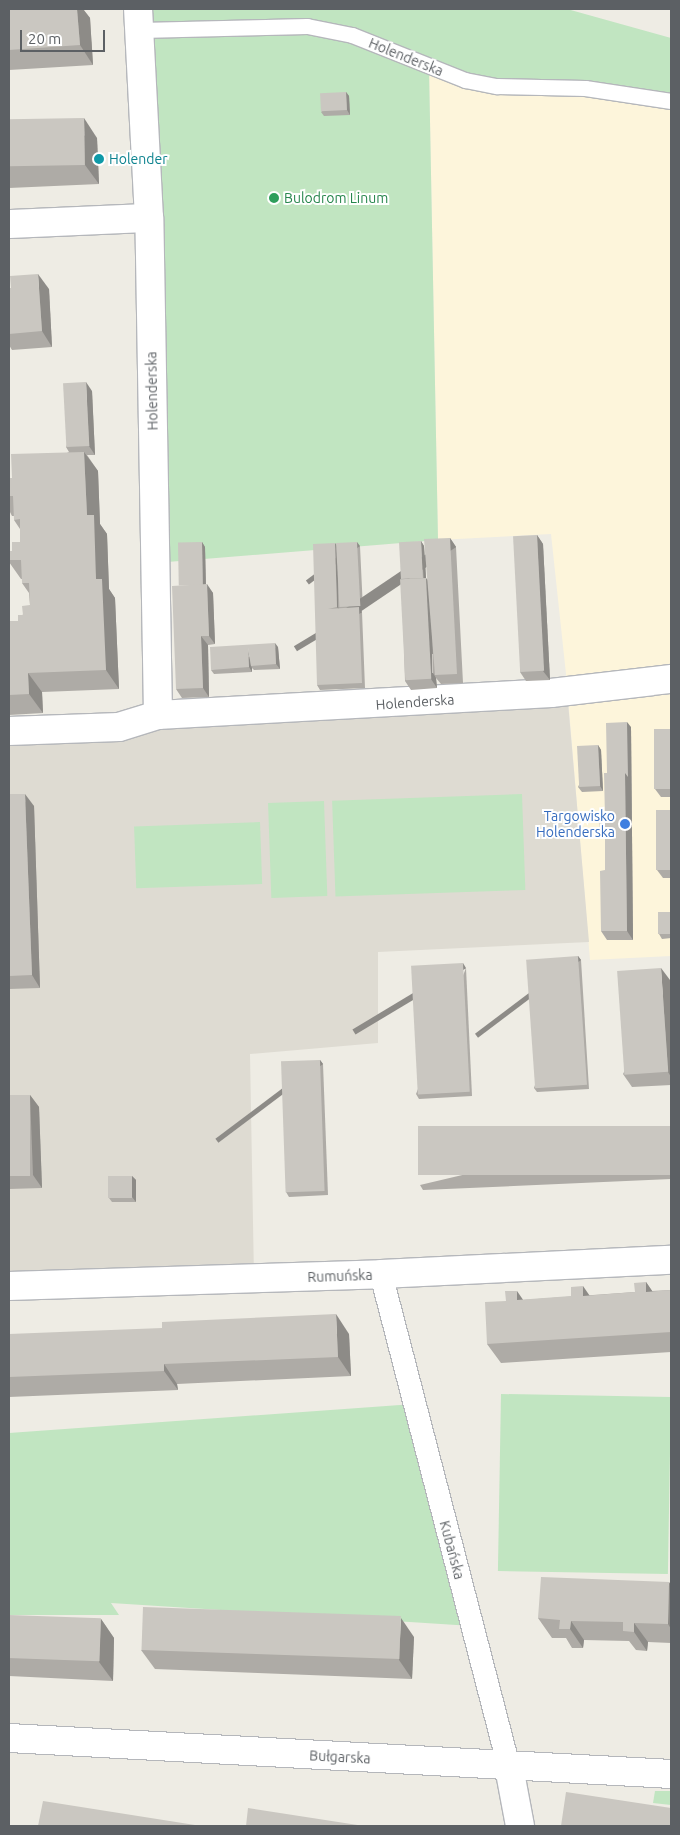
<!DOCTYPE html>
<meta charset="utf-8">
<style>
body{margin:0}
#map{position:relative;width:680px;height:1835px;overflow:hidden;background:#eeece4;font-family:Ubuntu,sans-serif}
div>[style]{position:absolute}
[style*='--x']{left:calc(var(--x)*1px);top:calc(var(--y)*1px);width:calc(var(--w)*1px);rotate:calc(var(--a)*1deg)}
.commercial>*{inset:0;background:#fdf5db}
.education>*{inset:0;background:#dedbd2}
.green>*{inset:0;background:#c1e5c1;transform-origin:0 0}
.roads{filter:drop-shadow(1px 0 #b5b7bb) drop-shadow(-1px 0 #b5b7bb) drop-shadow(0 1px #b5b7bb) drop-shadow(0 -1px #b5b7bb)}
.service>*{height:15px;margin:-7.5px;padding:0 7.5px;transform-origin:7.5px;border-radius:7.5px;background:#fff}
.pedestrian>*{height:22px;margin:-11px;padding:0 11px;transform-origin:11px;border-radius:11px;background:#fff}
.minor>*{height:28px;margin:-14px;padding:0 14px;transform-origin:14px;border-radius:14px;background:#fff}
.wall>*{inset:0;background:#aeaba6}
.shaded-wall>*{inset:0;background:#8d8b87;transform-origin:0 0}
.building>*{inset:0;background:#cac7c1;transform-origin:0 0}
.dots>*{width:14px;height:14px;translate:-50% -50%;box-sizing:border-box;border:2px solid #fff;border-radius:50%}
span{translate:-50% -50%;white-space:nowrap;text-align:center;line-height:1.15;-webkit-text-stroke:4px #fff;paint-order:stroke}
.street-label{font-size:14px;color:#5c6064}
.culture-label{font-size:14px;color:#0d838f}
.left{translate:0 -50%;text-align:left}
.leisure-label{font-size:14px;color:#27864d}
.shop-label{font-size:14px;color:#366cbe}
.right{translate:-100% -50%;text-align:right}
.frame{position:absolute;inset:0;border:10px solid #5c6064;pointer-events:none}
.scale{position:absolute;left:20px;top:30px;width:85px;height:22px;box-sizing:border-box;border:2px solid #5c6064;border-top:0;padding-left:6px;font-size:15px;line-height:18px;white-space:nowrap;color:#5c6064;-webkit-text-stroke:4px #fff;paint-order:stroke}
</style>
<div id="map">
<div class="commercial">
<i style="clip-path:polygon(429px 68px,671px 101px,671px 956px,590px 960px,566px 674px,551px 534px,438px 540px)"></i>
</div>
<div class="education">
<i style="clip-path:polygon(567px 691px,589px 942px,378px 952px,378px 1043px,250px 1054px,254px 1278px,9px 1286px,9px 731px)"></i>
</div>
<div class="green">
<i style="clip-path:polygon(139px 9px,567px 9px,671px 38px,671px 101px,497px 86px,429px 68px,438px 540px,155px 563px)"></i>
<i style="left:522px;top:794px;width:96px;height:190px;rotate:88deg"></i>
<i style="left:324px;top:801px;width:95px;height:56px;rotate:88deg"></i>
<i style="left:260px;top:822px;width:62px;height:126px;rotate:88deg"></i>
<i style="left:501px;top:1394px;width:170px;height:177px;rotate:1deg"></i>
<i style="clip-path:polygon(414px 1404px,472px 1626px,111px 1603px,119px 1615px,9px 1615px,9px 1433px)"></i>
<i style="clip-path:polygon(655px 1791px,671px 1791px,671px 1805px,653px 1803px)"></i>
</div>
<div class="roads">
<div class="service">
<i style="--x:140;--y:30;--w:167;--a:-1.4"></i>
<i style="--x:307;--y:26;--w:46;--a:11.3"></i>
<i style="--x:352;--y:35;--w:122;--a:21.7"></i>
<i style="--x:465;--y:80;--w:33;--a:11"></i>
<i style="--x:497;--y:86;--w:88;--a:1.3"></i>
<i style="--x:585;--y:88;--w:87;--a:8.6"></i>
</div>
<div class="pedestrian">
<i style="--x:381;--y:1274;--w:509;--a:75.45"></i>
</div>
<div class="minor">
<i style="--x:9;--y:224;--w:140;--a:-2.5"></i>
<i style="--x:158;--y:715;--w:394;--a:-3.2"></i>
<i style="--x:551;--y:693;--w:121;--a:-6.7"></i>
<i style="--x:9;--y:731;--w:110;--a:-2.1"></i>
<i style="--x:119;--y:727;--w:41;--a:-17.1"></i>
<i style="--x:158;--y:715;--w:497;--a:-91"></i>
<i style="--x:149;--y:218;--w:209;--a:-93"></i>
<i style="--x:9;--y:1286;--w:372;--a:-1.8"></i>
<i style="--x:381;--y:1274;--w:290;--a:-2.8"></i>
<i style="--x:9;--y:1738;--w:663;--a:3.11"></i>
<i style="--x:509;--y:1767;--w:60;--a:79.4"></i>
</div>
</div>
<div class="wall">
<i style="clip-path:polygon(9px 9px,83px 9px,90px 18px,93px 65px,9px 70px)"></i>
<i style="clip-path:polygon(346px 92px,349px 96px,350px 115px,324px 116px,321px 112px)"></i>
<i style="clip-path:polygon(9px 121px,97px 138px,99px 184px,9px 188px)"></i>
<i style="clip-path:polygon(9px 288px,49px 289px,52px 347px,12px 350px,9px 345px)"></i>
<i style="clip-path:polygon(92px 391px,95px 455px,87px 455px,98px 471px,100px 524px,107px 534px,109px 589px,115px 598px,119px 689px,42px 692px,43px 713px,9px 715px,9px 621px,18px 621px,30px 605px,29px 593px,22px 583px,22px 579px,21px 579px,9px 562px,9px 551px,12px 551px,20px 542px,20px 529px,14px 520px,14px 516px,12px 516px,9px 510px,9px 478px,12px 478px,69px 452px,66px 447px)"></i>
<i style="clip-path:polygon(537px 535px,543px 544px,550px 680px,526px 681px,520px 672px)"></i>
<i style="clip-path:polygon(450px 538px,456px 547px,463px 683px,441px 684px,436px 678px,437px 688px,411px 690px,405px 681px,402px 579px,421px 541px,424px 546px,426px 578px,427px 580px)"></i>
<i style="clip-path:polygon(202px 542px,205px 547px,206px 585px,213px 593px,215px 644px,208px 645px,209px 697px,182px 698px,176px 689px)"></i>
<i style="clip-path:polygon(336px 544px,360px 546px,363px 610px,361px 610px,362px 612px,365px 688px,320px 690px,317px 685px)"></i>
<i style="clip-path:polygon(278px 647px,280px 669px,254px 670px,252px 668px,252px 672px,214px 674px,211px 670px)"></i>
<i style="clip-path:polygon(631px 727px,633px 940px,607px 940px,601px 931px,605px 870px,605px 839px,600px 831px,605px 818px,607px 773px)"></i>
<i style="clip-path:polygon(671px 729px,671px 797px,661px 797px,655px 789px)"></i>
<i style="clip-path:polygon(598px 745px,601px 750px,603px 791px,582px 792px,578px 787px)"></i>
<i style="clip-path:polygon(9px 794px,34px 806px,40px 988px,9px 989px)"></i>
<i style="clip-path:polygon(671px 810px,671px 878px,663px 878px,657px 870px)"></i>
<i style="clip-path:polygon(671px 912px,671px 938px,662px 939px,659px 934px)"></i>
<i style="clip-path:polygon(578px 956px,581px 960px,589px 1089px,537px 1092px,534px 1088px)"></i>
<i style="clip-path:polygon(466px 968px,472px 1096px,419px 1099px,416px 1094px)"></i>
<i style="clip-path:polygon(670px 980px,671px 1005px,671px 1085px,632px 1087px,623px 1074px)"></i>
<i style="clip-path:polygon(320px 1060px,323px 1064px,328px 1195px,289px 1197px,286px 1192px)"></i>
<i style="clip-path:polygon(9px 1095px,30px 1095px,39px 1107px,42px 1188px,9px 1189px)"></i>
<i style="clip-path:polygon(671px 1126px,671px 1179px,423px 1190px,420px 1185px)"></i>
<i style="clip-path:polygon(132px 1176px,136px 1180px,136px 1202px,112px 1202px,109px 1198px)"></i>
<i style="clip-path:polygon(646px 1282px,652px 1291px,671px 1290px,671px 1352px,501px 1363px,487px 1344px,523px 1300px,635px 1292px)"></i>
<i style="clip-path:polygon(9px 1334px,349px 1334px,351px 1376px,177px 1384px,178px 1390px,9px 1397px)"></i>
<i style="clip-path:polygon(671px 1585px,671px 1643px,648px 1642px,647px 1651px,636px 1650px,629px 1641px,584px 1640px,583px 1648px,572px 1648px,566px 1638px,552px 1638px,538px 1618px)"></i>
<i style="clip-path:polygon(101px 1619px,114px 1638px,113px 1681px,9px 1676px,9px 1658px)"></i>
<i style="clip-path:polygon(414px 1637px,412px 1679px,155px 1669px,141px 1650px)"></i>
</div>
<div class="shaded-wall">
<i style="clip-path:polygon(77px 9px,83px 9px,90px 18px,93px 65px,80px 45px)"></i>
<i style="clip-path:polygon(346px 92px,349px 96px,350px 115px,347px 110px)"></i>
<i style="clip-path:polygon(84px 118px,97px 138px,99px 184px,85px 165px)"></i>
<i style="clip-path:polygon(38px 274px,49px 289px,52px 347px,42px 331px)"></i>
<i style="clip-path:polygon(86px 382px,92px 391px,95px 455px,89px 446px)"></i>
<i style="clip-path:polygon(84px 452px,98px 471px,100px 524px,107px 534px,109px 589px,115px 598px,119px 689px,106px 670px,96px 579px,87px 515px)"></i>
<i style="clip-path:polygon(537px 535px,543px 544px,550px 680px,543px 671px)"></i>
<i style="left:450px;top:538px;width:11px;height:136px;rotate:56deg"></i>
<i style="clip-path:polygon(421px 541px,424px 546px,426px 578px,432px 586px,433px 673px,436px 678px,437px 688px,431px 679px)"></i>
<i style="clip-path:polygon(202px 542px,205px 547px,206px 590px,203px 586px)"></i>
<i style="left:357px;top:542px;width:5px;height:64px;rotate:53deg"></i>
<i style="clip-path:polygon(335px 543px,338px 547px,338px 607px,340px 610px,340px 612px,337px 607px)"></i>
<i style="clip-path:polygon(207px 584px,213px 593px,215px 644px,209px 636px)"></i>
<i style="left:359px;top:607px;width:6px;height:76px;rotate:59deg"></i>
<i style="clip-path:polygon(201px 636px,208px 645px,209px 697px,203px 688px)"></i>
<i style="clip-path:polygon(275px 643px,278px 647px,280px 669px,276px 664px)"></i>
<i style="clip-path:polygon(248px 648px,251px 666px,252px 668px,252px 672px,249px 667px)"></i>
<i style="clip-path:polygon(28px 673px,42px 692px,43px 713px,29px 694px)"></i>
<i style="clip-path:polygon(627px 722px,631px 727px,633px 940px,627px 931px,625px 773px)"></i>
<i style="clip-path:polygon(598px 745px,601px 750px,603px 791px,600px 786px)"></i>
<i style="clip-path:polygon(25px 794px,34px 806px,40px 988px,32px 975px)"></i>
<i style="left:578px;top:956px;width:5px;height:129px;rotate:53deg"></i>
<i style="left:463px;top:963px;width:6px;height:129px;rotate:59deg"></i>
<i style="clip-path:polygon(661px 968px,670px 980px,671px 1005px,671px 1077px,668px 1072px)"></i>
<i style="left:320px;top:1060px;width:5px;height:131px;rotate:53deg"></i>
<i style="clip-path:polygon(30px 1095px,39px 1107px,42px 1188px,33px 1175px)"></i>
<i style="clip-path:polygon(132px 1176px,136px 1180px,136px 1202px,132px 1197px)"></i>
<i style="clip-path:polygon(646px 1282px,659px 1301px,646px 1292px)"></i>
<i style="clip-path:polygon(583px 1286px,596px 1305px,583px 1296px)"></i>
<i style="clip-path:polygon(517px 1291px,530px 1310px,517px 1300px)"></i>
<i style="clip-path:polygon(336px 1314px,349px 1334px,351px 1376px,338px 1357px)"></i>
<i style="clip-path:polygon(164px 1364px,177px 1384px,178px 1390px,164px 1371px)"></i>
<i style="clip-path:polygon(669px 1582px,671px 1585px,671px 1629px,668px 1624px)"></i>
<i style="clip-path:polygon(401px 1618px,414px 1637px,412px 1679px,399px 1660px)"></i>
<i style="clip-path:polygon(101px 1619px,114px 1638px,113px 1681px,99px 1662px)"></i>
<i style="clip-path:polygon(571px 1621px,584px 1640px,583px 1648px,570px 1629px)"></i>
<i style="clip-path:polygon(634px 1623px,648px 1642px,647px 1651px,634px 1632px)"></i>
</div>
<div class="building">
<i style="clip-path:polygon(9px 9px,77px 9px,80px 45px,9px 50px)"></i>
<i style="left:346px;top:92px;width:18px;height:26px;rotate:87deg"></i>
<i style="left:84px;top:118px;width:47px;height:75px;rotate:89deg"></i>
<i style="clip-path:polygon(38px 274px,42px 331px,9px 334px,9px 288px,11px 288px,10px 276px)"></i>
<i style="left:86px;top:382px;width:64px;height:23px;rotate:87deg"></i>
<i style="clip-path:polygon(84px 452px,87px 515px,94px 515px,96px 579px,102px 579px,106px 670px,28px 673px,29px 694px,9px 695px,9px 621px,18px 621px,18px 615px,23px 615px,22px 606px,30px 605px,29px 583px,22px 583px,21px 560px,9px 560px,9px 551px,12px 551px,12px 542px,20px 542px,20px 519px,14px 520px,13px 496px,9px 496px,9px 478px,12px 478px,11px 454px)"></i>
<i style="left:537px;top:535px;width:136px;height:24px;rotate:87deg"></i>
<i style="clip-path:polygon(450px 538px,457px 674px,435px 675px,424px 539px)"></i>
<i style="left:421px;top:541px;width:37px;height:22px;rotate:87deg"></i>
<i style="left:202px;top:542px;width:43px;height:24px;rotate:89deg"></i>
<i style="left:357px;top:542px;width:64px;height:21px;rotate:87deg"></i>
<i style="clip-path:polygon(335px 543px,337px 607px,328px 609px,359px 607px,362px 683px,317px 685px,313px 544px)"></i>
<i style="left:426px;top:578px;width:101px;height:26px;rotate:87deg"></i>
<i style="clip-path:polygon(207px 584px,209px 636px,201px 636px,203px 688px,176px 689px,172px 586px)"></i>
<i style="clip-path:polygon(275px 643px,276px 664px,251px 666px,248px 648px,249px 667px,211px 670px,210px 647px)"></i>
<i style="left:432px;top:654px;width:1px;height:19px"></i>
<i style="clip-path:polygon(627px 722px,628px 777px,625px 773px,607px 773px,606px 723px)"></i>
<i style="left:654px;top:729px;width:17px;height:60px"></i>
<i style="left:598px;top:745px;width:41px;height:21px;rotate:87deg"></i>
<i style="clip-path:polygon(604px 773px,625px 773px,627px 931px,601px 931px,600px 871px,605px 870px,605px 832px,600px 831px,599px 818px,605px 818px)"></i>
<i style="clip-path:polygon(9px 794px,25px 794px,32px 975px,9px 976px)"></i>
<i style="left:656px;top:810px;width:15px;height:60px"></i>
<i style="left:658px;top:912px;width:13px;height:22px"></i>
<i style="left:578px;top:956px;width:129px;height:52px;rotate:86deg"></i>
<i style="left:463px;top:963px;width:129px;height:52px;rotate:87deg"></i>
<i style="left:661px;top:968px;width:104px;height:44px;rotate:86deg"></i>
<i style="left:320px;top:1060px;width:131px;height:39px;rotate:88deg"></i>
<i style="left:9px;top:1095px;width:21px;height:81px"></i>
<i style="left:671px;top:1126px;width:49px;height:253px;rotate:90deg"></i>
<i style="left:108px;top:1176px;width:24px;height:22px"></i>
<i style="clip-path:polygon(646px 1282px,646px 1292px,671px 1290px,671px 1332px,487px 1344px,485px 1302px,506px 1301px,505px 1291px,517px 1291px,517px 1300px,571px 1296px,571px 1287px,583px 1286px,583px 1296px,635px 1292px,634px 1283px)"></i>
<i style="clip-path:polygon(336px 1314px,338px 1357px,164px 1364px,164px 1371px,9px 1377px,9px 1334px,162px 1328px,162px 1322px)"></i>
<i style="clip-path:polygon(541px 1577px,669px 1582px,668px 1624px,634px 1623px,634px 1632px,623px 1631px,623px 1622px,571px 1621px,570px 1629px,559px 1629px,560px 1620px,538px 1618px)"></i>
<i style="left:143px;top:1607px;width:258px;height:43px;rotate:2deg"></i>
<i style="left:9px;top:1615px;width:92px;height:43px;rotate:2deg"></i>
<i style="clip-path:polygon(566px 1792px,671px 1808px,671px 1826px,561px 1826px)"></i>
<i style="clip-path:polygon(43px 1801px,195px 1825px,195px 1826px,38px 1826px)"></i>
<i style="clip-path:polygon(248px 1808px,364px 1826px,246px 1826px)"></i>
</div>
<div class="dots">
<i style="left:99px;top:159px;background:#0f9aa8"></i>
<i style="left:274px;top:198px;background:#2e9e5b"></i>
<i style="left:625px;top:824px;background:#3f7fe0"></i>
</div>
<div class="street-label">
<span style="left:406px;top:57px;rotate:22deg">Holenderska</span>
<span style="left:152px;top:391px;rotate:-91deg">Holenderska</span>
<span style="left:415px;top:702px;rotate:-4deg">Holenderska</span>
<span style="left:340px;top:1276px;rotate:-2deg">Rumuńska</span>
<span style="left:452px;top:1550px;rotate:75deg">Kubańska</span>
<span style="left:340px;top:1757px;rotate:3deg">Bułgarska</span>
</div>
<div class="culture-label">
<span class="left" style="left:109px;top:159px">Holender</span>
</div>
<div class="leisure-label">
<span class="left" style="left:284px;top:198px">Bulodrom Linum</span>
</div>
<div class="shop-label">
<span class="right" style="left:615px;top:824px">Targowisko<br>Holenderska</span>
</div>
<div class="frame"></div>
<div class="scale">20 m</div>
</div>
